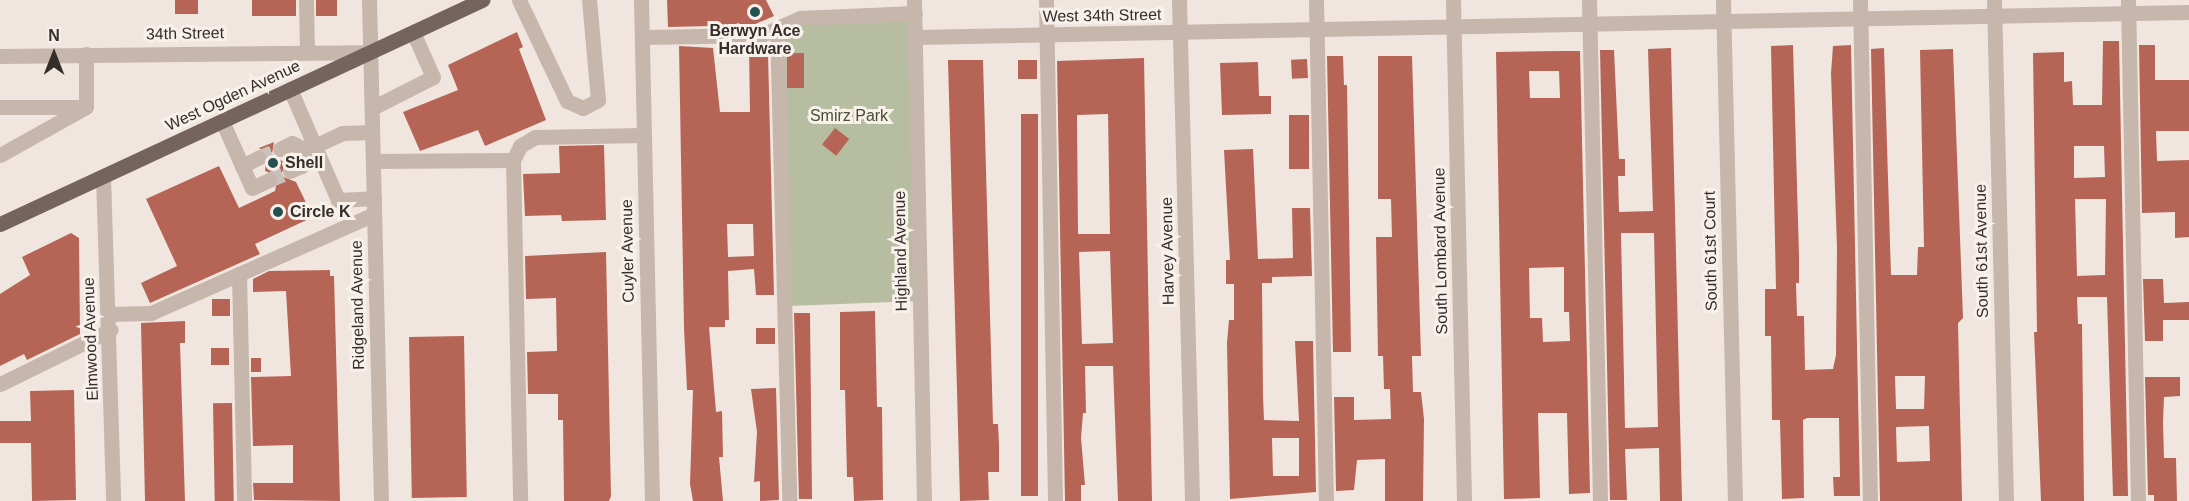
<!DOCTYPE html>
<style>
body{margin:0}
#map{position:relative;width:2189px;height:501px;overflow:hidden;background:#f0e6df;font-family:Arial,sans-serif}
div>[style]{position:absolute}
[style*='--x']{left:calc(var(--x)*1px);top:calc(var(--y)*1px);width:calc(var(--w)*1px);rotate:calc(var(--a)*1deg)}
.green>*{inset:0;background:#b6bda1}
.building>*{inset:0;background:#b66456;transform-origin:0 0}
.minor-tunnel>*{height:15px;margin-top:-7.5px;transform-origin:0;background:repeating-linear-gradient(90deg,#cbc1bb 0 15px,transparent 0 23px)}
.minor>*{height:15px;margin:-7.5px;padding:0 7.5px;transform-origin:7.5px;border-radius:7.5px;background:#c6b6ac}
.major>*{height:15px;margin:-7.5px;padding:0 7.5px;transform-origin:7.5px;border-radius:7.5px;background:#75635d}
.dots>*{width:16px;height:16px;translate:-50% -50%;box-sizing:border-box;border:3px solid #f8f1eb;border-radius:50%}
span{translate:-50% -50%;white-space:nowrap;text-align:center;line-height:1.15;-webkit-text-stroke:6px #f8f1eb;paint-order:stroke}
.street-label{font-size:16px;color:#352d2a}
.poi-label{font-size:16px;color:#352d2a;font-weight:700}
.left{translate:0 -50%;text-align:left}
.park-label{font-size:16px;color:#485031}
.north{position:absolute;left:24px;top:24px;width:60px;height:60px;-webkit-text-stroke:4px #f8f1eb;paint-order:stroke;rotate:0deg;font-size:16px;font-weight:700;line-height:24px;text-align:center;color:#352d2a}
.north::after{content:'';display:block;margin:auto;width:21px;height:27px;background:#352d2a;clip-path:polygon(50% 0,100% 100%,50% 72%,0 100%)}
</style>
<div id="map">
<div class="green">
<i style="clip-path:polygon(910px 18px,917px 301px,790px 306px,783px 31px,813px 20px)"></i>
</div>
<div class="building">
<i style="left:175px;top:0;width:23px;height:14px"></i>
<i style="left:252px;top:0;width:44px;height:16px"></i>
<i style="left:316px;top:0;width:21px;height:16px"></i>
<i style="clip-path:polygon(667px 0,766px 0,774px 16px,753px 25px,668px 27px)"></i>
<i style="clip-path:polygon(517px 32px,523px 47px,519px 49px,546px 120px,485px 146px,478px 130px,420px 151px,403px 112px,458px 90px,448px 65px)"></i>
<i style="clip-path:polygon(evenodd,2103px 41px,2119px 41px,2128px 496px,2113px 496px,2107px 297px,2077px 297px,2078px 324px,2082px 324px,2084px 501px,2041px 501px,2034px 332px,2037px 332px,2033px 53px,2064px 52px,2064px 82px,2072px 81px,2073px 105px,2102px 105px,2103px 41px,2074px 146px,2104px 146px,2105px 177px,2074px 178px,2074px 146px,2103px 41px,2075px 199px,2106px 199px,2105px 275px,2077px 276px,2075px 199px)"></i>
<i style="clip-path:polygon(1793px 45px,1799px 256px,1799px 283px,1796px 283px,1797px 316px,1804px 316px,1805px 370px,1833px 369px,1836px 355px,1837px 248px,1831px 73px,1833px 46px,1851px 45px,1860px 496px,1834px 496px,1833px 477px,1840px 477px,1839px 418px,1807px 418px,1803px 420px,1804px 498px,1782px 499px,1780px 420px,1772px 420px,1771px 336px,1765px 336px,1765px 289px,1776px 289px,1771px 46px)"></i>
<i style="clip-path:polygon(2139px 45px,2155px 45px,2155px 80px,2189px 80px,2189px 131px,2156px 131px,2157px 161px,2189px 160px,2189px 237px,2175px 238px,2175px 212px,2142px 213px)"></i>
<i style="clip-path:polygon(evenodd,679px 46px,713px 48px,720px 112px,750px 112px,749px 47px,766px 47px,768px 53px,774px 295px,756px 295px,754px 269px,728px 271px,729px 320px,725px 320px,725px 327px,709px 327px,716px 412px,722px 411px,723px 457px,719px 457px,723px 501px,693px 501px,690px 484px,693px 390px,687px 390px,684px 328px,679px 46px,727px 224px,753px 224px,754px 256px,728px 257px,727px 224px)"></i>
<i style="clip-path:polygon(evenodd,1671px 48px,1682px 501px,1660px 501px,1659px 448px,1625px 449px,1627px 500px,1610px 500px,1600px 50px,1614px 50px,1619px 159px,1625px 159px,1625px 176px,1618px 176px,1619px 212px,1653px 211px,1648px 49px,1671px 48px,1621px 233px,1654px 233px,1658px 427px,1625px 428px,1621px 233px)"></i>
<i style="clip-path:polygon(evenodd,1884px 48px,1891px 275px,1917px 275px,1918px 247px,1924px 247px,1920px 50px,1953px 49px,1963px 318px,1958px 323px,1962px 501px,1880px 501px,1871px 49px,1884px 48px,1895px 376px,1925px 376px,1924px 409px,1896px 409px,1895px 376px,1884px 48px,1929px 426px,1930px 461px,1897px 462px,1896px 427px,1929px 426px)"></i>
<i style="clip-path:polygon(evenodd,1562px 51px,1580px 51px,1590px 493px,1569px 494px,1567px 413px,1538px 413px,1540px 498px,1504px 499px,1496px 52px,1562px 51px,1529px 71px,1559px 71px,1560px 98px,1530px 98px,1529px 71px,1562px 51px,1564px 267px,1564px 312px,1569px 312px,1570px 341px,1543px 342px,1542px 318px,1530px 318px,1529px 268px,1564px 267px)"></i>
<i style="left:787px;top:53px;width:17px;height:35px"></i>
<i style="clip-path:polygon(1327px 56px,1343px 56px,1344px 85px,1347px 85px,1351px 352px,1333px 352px)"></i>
<i style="clip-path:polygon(1378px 56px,1412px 56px,1421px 356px,1412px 356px,1413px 392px,1421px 392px,1424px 419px,1423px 501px,1385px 501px,1385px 459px,1357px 460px,1354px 490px,1336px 491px,1334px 397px,1354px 397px,1354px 420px,1391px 419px,1390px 389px,1384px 389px,1383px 356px,1378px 356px,1376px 237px,1392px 237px,1391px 199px,1378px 199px)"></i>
<i style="clip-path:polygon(evenodd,1144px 58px,1152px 501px,1118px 501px,1113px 366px,1085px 366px,1086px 413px,1083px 413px,1081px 438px,1085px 485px,1081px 485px,1081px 501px,1065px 501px,1057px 61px,1144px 58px,1108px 114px,1110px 234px,1078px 234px,1077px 115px,1108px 114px,1144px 58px,1110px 251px,1113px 343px,1082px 344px,1079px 252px,1110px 251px)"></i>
<i style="left:1307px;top:59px;width:19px;height:16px;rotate:87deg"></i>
<i style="clip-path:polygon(948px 60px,983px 60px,993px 424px,998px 424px,999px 444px,999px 472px,988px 472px,989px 500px,960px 501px)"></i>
<i style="left:1018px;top:60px;width:19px;height:19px"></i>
<i style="clip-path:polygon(1258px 62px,1259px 96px,1271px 96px,1271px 114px,1222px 115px,1220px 63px)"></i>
<i style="left:1021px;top:114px;width:17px;height:382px"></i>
<i style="left:1289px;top:115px;width:20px;height:54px"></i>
<i style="left:835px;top:128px;width:18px;height:21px;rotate:38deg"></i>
<i style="clip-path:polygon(274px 142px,272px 154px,285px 163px,281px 176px,296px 182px,313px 217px,255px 244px,260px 254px,150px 303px,141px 283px,177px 266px,146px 199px,219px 166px,239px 208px,275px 191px,278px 176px,265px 171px,267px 154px,259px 148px)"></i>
<i style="clip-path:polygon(604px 145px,606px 220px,562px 221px,561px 215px,525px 216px,523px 174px,560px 173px,559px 146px)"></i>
<i style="clip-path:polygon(evenodd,1253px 149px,1258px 259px,1293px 258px,1292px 208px,1310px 208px,1312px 276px,1272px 277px,1272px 283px,1262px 283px,1263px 396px,1264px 420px,1299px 421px,1295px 341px,1313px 341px,1316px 492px,1230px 499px,1227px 343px,1229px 320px,1234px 320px,1234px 284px,1226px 284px,1226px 260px,1230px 260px,1224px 150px,1253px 149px,1272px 438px,1299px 438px,1299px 476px,1273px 476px,1272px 438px)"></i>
<i style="clip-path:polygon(71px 233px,79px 238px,80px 334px,27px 360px,24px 354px,0 366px,0 294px,30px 275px,22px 257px)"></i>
<i style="clip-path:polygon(606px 252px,611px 496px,609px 501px,564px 501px,563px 420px,558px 420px,558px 394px,528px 394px,527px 352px,557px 351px,556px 298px,526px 299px,525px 256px)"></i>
<i style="clip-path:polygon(330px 270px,330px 276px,334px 276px,340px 501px,254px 500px,253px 483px,293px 483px,293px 445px,253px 446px,251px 377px,291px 376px,286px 291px,253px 292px,253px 279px,269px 271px)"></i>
<i style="clip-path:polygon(2143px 279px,2163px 279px,2164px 303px,2189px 302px,2189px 320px,2163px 320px,2163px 341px,2145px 341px)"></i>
<i style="left:212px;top:299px;width:18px;height:17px"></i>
<i style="clip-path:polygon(875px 311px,877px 407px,882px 407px,883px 500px,854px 501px,853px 477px,847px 477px,845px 390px,840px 390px,840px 312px)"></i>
<i style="clip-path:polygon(794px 313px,810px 313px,812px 499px,799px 499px)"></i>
<i style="clip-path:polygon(185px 321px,185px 343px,180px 343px,185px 501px,145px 501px,141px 323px)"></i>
<i style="left:775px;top:328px;width:16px;height:19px;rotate:90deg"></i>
<i style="left:464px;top:336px;width:161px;height:55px;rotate:89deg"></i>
<i style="left:229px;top:348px;width:17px;height:18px;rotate:90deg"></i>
<i style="left:251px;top:358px;width:10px;height:14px"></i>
<i style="clip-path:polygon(2145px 377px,2180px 377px,2180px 396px,2164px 397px,2163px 422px,2164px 458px,2176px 458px,2177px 501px,2154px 501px,2154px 495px,2148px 495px)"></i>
<i style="clip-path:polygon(776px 388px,779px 500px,760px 501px,760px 481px,754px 482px,757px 432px,751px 389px)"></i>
<i style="clip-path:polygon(74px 390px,76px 500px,32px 501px,31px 443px,0 443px,0 421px,31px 421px,30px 391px)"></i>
<i style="left:232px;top:403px;width:98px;height:19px;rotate:89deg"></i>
</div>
<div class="minor-tunnel">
<i style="--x:258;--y:158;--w:24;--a:-22"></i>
<i style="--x:269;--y:180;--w:23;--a:-23"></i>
</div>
<div class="minor">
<i style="--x:306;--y:0;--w:50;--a:88.9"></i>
<i style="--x:369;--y:0;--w:501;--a:88.63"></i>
<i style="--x:519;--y:0;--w:112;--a:64.6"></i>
<i style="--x:567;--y:101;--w:17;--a:24"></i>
<i style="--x:583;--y:108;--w:17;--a:-28"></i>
<i style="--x:598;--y:100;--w:100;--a:-95.1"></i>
<i style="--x:641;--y:0;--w:501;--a:88.74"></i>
<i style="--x:914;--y:0;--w:501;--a:88.86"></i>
<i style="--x:1046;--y:0;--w:501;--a:88.97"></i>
<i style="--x:1179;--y:0;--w:501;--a:88.51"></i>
<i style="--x:1316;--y:0;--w:501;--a:88.86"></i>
<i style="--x:1453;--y:0;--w:501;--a:88.74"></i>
<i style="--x:1589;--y:0;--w:501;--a:88.74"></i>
<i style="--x:1723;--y:0;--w:501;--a:88.63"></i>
<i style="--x:1860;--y:0;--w:501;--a:88.86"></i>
<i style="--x:1994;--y:0;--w:501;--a:88.63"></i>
<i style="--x:2128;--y:0;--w:501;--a:88.86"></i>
<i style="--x:777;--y:28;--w:473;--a:88.5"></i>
<i style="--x:642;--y:37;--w:120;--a:-1"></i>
<i style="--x:762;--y:35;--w:42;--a:-24.1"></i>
<i style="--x:800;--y:18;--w:115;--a:-2.5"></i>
<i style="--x:916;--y:37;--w:1273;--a:-1.13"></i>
<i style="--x:86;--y:54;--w:53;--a:90"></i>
<i style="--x:0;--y:56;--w:370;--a:-0.6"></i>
<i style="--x:290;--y:89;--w:121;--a:66.6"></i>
<i style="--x:338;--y:200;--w:36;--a:-3"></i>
<i style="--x:0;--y:107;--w:83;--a:0"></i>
<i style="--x:372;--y:108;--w:68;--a:-26.9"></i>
<i style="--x:433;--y:77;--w:49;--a:-114"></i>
<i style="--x:222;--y:121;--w:73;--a:65.9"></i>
<i style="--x:252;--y:188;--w:19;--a:-25"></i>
<i style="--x:280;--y:149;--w:13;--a:-27"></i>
<i style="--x:292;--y:143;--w:16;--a:27"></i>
<i style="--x:306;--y:150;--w:17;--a:107"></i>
<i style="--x:301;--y:166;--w:12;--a:156"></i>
<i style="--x:306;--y:150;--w:40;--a:-25"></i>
<i style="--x:342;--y:133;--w:30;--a:-2"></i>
<i style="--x:0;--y:155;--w:98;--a:-29.2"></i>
<i style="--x:513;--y:160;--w:341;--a:88.8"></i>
<i style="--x:373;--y:161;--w:140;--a:-0.4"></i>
<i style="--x:513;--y:160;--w:16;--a:-63"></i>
<i style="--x:520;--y:146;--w:17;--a:-31"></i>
<i style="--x:535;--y:137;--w:109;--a:-1.1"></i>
<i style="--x:242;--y:166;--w:18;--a:-27"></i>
<i style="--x:103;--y:176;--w:325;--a:88.2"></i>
<i style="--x:239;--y:274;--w:227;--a:88.7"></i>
<i style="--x:109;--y:314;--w:42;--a:-1.4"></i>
<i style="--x:151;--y:313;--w:244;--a:-23.9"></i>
<i style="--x:0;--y:384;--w:123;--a:-26.1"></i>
</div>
<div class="major">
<i style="--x:0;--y:224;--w:532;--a:-24.93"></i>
</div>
<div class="dots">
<i style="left:755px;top:12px;background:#255250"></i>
<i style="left:273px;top:163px;background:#255250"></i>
<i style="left:278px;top:212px;background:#255250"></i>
</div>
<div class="street-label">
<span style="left:1102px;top:16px;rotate:-1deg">West 34th Street</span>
<span style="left:185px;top:34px;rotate:-1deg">34th Street</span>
<span style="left:233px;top:96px;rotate:-25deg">West Ogden Avenue</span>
<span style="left:628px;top:251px;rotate:-91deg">Cuyler Avenue</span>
<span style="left:901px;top:251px;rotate:-91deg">Highland Avenue</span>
<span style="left:1168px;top:251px;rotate:-91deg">Harvey Avenue</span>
<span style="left:1441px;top:251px;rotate:-91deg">South Lombard Avenue</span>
<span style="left:1711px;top:251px;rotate:-91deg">South 61st Court</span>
<span style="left:1982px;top:251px;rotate:-91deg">South 61st Avenue</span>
<span style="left:358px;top:305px;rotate:-91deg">Ridgeland Avenue</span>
<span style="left:91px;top:339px;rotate:-92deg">Elmwood Avenue</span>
</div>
<div class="poi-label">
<span style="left:755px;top:40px">Berwyn Ace<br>Hardware</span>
<span class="left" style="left:285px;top:163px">Shell</span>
<span class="left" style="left:290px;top:212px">Circle K</span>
</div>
<div class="park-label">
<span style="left:849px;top:116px">Smirz Park</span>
</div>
<div class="north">N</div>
</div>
